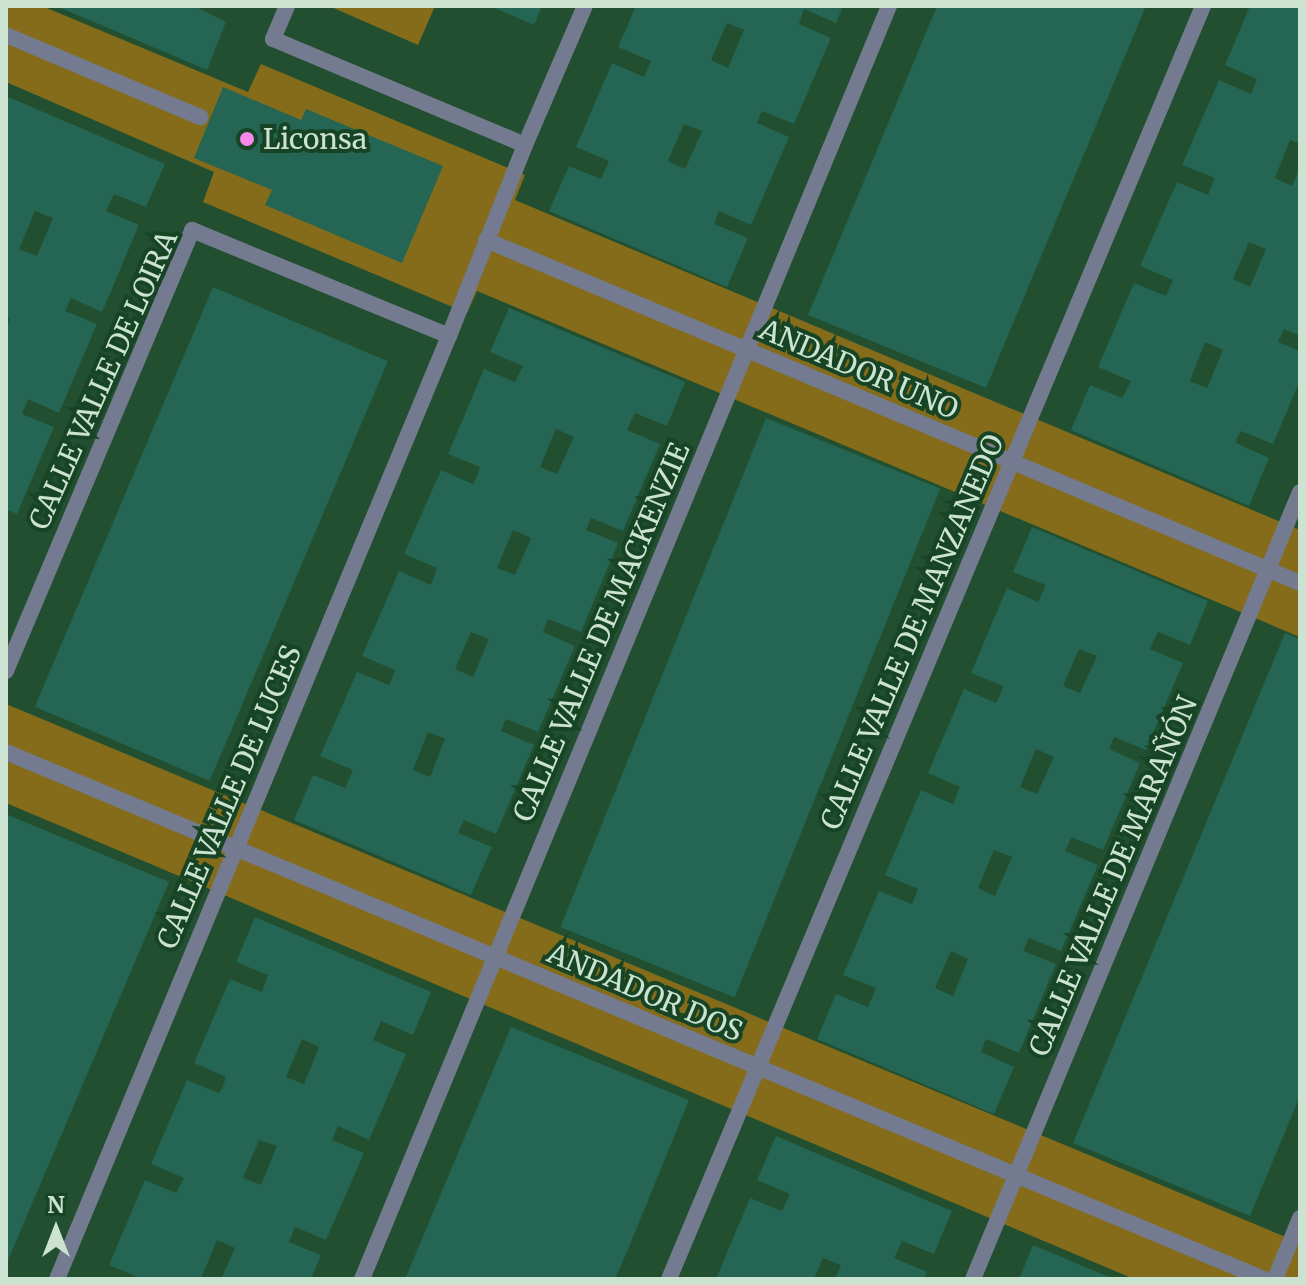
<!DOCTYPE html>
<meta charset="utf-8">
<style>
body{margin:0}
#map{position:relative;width:1306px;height:1285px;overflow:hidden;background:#224f2f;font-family:Merriweather,serif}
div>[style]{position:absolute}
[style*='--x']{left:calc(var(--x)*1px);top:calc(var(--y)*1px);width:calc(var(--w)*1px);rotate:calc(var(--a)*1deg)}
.green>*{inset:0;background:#846c1b}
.building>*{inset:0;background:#246553;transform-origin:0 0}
.pedestrian>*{height:16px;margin:-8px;padding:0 8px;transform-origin:8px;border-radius:8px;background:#747b90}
.minor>*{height:16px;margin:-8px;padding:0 8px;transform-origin:8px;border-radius:8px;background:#747b90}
.dots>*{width:22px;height:22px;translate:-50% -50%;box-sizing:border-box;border:4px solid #164425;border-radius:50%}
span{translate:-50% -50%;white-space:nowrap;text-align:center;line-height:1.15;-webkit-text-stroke:8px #164425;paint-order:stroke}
.poi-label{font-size:28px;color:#cbe3d0}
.left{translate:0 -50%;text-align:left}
.street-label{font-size:28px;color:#cbe3d0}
.frame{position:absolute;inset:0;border:8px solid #cbe3d0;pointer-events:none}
.north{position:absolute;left:16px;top:1189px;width:80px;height:80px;-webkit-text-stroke:6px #164425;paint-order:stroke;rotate:0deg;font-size:22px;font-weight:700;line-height:32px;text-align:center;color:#cbe3d0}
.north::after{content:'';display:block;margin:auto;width:28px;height:36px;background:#cbe3d0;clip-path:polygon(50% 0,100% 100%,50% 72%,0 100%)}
</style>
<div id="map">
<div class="green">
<i style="clip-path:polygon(6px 6px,42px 6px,248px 92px,261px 64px,525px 175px,515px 200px,1300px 530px,1300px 637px,477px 291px,467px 313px,203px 202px,214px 172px,6px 82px)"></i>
<i style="clip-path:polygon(329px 6px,435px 6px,418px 45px)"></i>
<i style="clip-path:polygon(6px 704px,1300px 1243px,1300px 1279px,1134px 1279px,6px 803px)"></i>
</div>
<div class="building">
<i style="clip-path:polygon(56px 6px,194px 6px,226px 22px,207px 70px)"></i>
<i style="clip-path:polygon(490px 6px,542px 6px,534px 25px)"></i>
<i style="clip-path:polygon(evenodd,636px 6px,843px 6px,836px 23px,804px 9px,799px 24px,831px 38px,794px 124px,762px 111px,757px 123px,789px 137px,751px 225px,719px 211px,714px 224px,748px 238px,727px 287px,549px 211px,569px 166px,601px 179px,609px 161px,576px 147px,612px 63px,644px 77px,651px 61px,618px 47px,636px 6px,727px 23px,744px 30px,728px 68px,711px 60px,727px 23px,636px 6px,684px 124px,702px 131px,685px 169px,668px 161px,684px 124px)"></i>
<i style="clip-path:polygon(937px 6px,1146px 6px,986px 388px,808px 315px)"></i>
<i style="clip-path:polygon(evenodd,1250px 6px,1300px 6px,1300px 144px,1290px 140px,1275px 178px,1292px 186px,1300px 167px,1300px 336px,1284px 329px,1278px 342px,1300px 351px,1300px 380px,1273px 444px,1241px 431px,1238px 436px,1236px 443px,1269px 458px,1249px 506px,1071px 430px,1090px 385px,1122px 398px,1131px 381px,1098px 367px,1134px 283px,1166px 296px,1173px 280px,1140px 266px,1177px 182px,1208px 195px,1211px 187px,1215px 178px,1182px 165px,1219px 80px,1251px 94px,1257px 79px,1225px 65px,1250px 6px,1249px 242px,1266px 249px,1250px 287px,1233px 279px,1249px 242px,1250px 6px,1205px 342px,1223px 350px,1207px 388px,1190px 381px,1205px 342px)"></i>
<i style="clip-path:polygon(223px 87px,301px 120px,306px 109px,443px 166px,402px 263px,265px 205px,272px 190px,194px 158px)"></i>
<i style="clip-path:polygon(evenodd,6px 96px,165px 164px,146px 207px,114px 194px,106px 211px,139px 225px,102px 312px,71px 298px,65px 311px,97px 324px,59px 413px,28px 399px,22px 414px,54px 427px,17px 514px,6px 509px,6px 328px,10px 318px,6px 317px,6px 96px,35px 211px,53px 218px,37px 256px,19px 249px,35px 211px)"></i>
<i style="left:213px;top:287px;width:190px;height:456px;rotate:23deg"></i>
<i style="clip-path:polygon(evenodd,509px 308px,685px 382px,667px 426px,635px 413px,631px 421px,627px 430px,660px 444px,623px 531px,591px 518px,589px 523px,586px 530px,618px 543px,581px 632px,548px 619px,546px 624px,543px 632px,575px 646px,538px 732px,506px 719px,501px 731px,534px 745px,496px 834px,464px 820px,458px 833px,492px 847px,471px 895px,294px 820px,313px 775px,345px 788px,353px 770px,320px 756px,357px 672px,389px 685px,395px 670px,362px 656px,399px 571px,431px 585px,434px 577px,437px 568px,404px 554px,441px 470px,473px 484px,477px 476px,480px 467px,448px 454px,484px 369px,515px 382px,523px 366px,490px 352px,509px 308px,556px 429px,574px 437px,557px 474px,540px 467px,556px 429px,509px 308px,513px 530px,531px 538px,515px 575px,497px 568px,513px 530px,509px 308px,471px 632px,489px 639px,473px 677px,455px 669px,471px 632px,509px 308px,428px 732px,445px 739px,430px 777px,413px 770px,428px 732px)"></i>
<i style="left:766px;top:418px;width:188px;height:549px;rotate:22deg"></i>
<i style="clip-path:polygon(evenodd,1032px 527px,1208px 601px,1190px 645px,1158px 632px,1154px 640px,1150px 649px,1183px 663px,1146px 750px,1114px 737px,1109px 749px,1140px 763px,1103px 850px,1071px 837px,1069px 843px,1065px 851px,1098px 865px,1061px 951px,1029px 938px,1023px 951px,1056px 964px,1019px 1053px,986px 1039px,981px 1052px,1014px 1067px,994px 1114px,817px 1039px,836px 994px,868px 1007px,876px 988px,843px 975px,879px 891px,912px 904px,918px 889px,885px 875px,921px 790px,953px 804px,960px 787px,928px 773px,964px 689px,996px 703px,1000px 695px,1003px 686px,971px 673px,1007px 588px,1038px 602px,1046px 585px,1013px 572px,1032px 527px,1079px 649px,1097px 656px,1080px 693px,1063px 686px,1079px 649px,1032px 527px,1036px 749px,1054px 757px,1037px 794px,1020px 787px,1036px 749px,1032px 527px,994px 850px,1012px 857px,995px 896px,978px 888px,994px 850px,1032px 527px,951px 951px,968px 959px,953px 996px,935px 988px,951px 951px)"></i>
<i style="clip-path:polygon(1285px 633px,1300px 639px,1300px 1096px,1250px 1216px,1073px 1143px)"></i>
<i style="clip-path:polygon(6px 814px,169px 882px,6px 1265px)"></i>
<i style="clip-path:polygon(evenodd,255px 917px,431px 992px,413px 1035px,381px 1021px,373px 1040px,406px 1054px,369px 1140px,338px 1126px,332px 1140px,364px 1153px,326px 1240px,295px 1227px,289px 1242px,321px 1255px,311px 1279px,221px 1279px,235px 1248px,217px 1240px,201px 1279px,143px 1279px,109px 1265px,145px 1180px,176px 1193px,184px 1178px,151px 1164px,187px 1080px,219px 1093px,223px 1086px,226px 1077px,194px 1063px,230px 979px,262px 992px,268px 975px,236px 962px,255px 917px,302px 1039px,319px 1047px,304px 1084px,286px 1077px,302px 1039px,255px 917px,259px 1140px,277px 1146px,261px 1185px,243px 1178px,259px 1140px)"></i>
<i style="clip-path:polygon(511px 1027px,689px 1100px,627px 1252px,615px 1279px,405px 1279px)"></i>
<i style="clip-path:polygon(776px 1136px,952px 1211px,934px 1254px,902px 1241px,898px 1250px,894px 1258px,927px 1272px,924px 1279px,835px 1279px,841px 1265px,823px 1258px,814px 1279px,716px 1279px,750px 1198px,782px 1211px,790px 1194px,757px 1180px)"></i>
<i style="clip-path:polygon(1033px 1245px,1114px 1279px,1019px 1279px)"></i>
</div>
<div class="pedestrian">
<i style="--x:6;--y:35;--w:211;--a:22.9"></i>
<i style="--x:486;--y:240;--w:883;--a:22.85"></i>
<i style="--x:449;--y:336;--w:206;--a:-68.3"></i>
<i style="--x:6;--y:752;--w:1364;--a:22.73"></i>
</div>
<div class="minor">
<i style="--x:287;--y:6;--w:36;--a:113"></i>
<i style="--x:273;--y:39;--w:273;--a:22.8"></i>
<i style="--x:525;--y:145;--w:151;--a:-66.7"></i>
<i style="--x:6;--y:671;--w:479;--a:-67.1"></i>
<i style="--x:192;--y:230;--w:278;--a:22.4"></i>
<i style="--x:449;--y:336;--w:1021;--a:112.57"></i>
<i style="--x:362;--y:1279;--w:1378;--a:-67.51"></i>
<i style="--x:669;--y:1279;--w:1380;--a:-67.24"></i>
<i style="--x:973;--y:1279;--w:852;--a:-67.44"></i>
<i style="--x:1275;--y:1279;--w:66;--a:-67.7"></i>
</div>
<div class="dots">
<i style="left:247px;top:139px;background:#f788eb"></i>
</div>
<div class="poi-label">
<span class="left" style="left:263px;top:139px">Liconsa</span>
</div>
<div class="street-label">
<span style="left:859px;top:369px;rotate:23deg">ANDADOR UNO</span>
<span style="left:103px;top:380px;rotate:-66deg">CALLE VALLE DE LOIRA</span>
<span style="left:601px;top:632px;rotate:-67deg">CALLE VALLE DE MACKENZIE</span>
<span style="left:912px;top:632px;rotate:-67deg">CALLE VALLE DE MANZANEDO</span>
<span style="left:229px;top:797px;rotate:-67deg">CALLE VALLE DE LUCES</span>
<span style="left:1113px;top:876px;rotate:-67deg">CALLE VALLE DE MARAÑÓN</span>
<span style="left:645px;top:992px;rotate:23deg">ANDADOR DOS</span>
</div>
<div class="frame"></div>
<div class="north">N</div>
</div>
